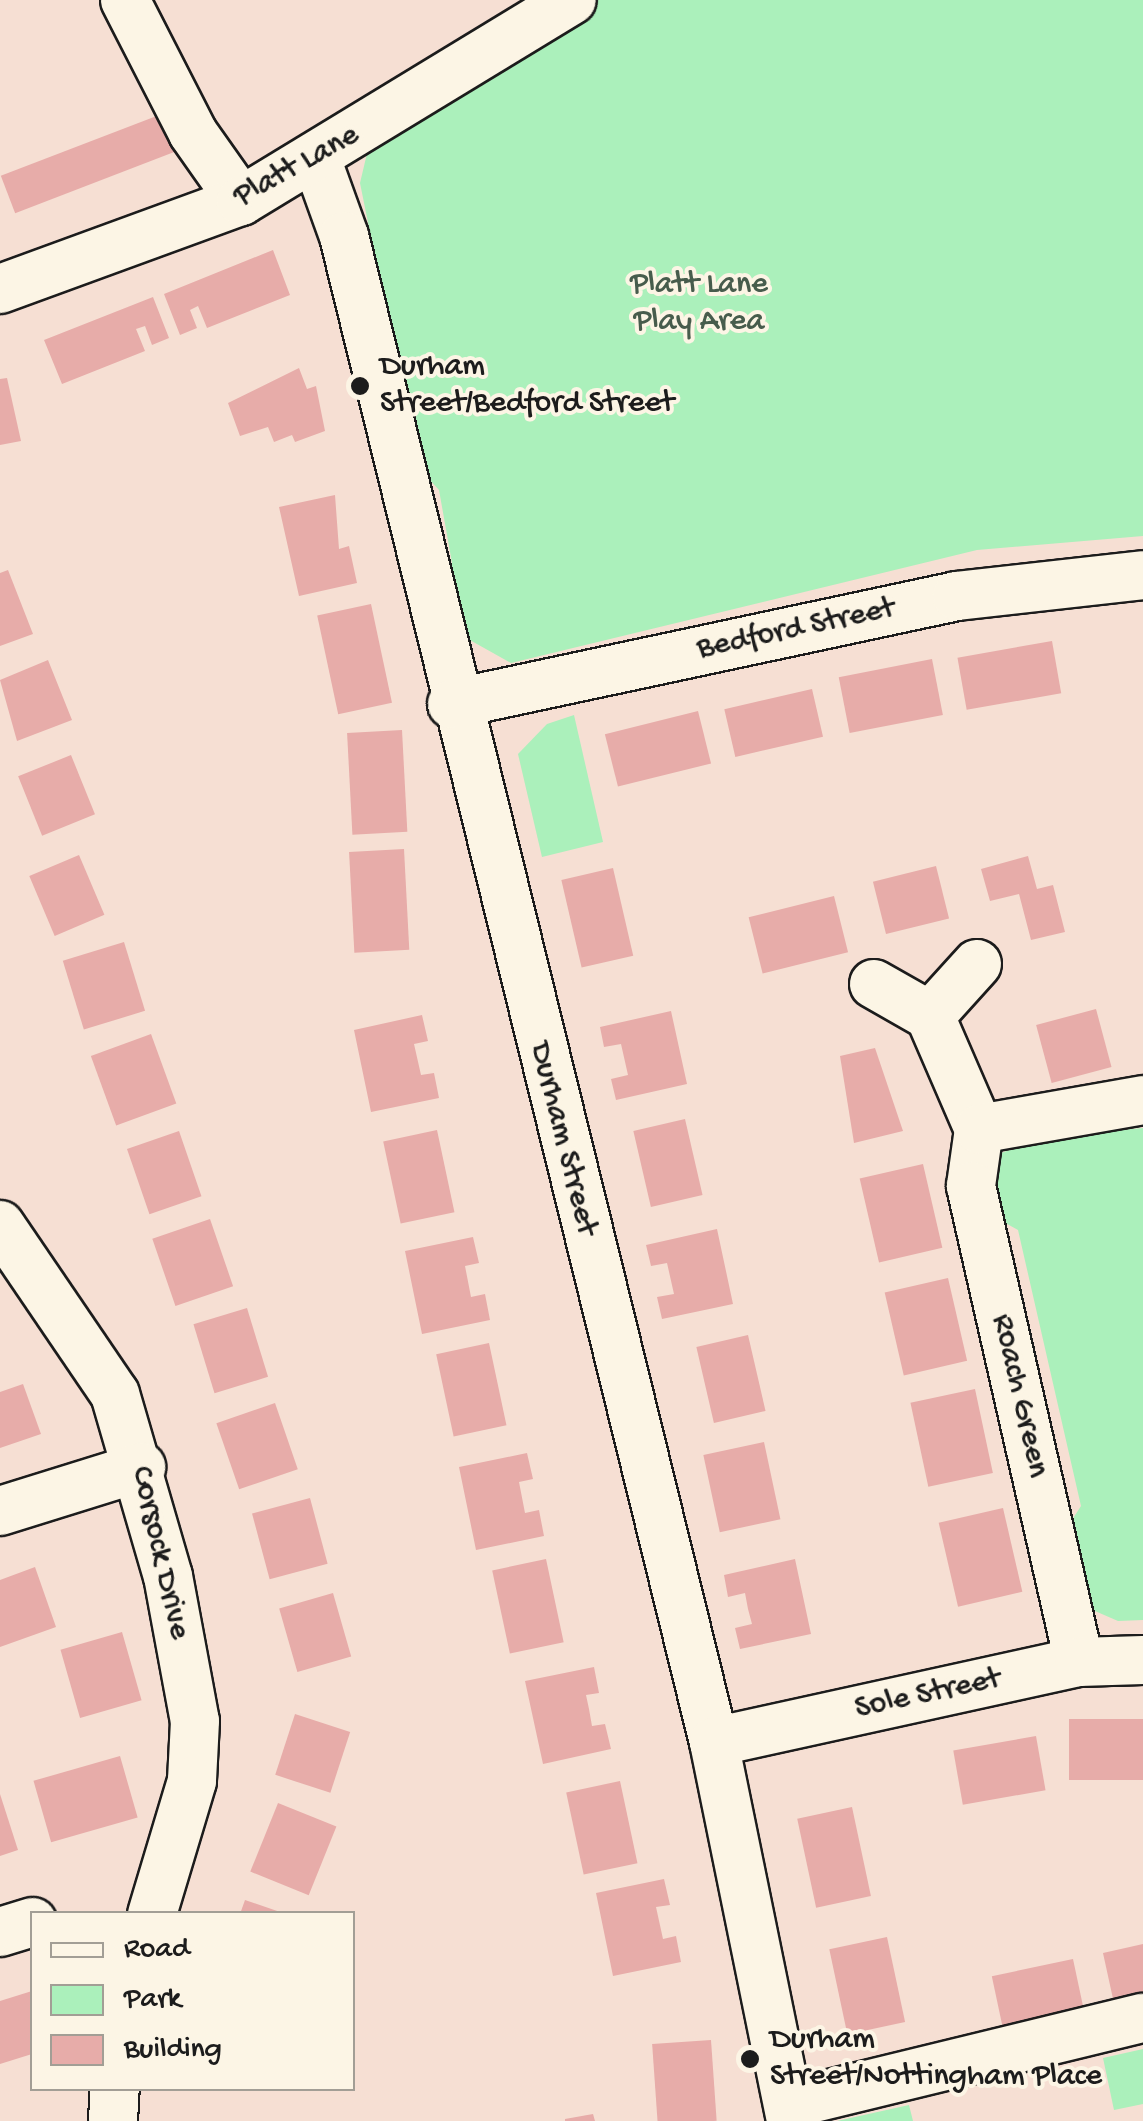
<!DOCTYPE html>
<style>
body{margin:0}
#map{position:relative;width:1143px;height:2121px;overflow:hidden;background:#f6dfd3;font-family:"Gochi Hand",sans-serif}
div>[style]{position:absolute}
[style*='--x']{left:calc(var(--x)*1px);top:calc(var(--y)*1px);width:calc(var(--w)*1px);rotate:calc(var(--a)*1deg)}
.green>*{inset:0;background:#abf0bb}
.building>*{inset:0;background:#e7aca9;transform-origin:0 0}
.roads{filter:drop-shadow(2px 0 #1c1c1c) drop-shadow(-2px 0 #1c1c1c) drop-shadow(0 2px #1c1c1c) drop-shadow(0 -2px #1c1c1c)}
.street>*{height:48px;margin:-24px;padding:0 24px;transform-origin:24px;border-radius:24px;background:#fcf5e5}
.dots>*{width:28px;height:28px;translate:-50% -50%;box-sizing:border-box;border:5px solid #fcf5e5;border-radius:50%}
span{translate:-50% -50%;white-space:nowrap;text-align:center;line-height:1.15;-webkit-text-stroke:8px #fcf5e5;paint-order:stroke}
.street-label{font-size:32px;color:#1c1c1c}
.park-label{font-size:32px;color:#475c4c}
.poi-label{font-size:32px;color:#1c1c1c}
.left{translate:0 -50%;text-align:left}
.legend{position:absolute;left:30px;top:1911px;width:325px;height:180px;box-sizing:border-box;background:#fcf5e5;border:2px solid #a29e95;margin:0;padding:12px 18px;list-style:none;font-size:30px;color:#1c1c1c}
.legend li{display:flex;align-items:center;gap:20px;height:50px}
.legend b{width:50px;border:2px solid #a29e95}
</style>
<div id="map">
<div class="green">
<i style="clip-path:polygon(588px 0,1143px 0,1143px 536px,977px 550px,511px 663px,468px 639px,441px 599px,452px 563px,439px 490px,417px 466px,360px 183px,369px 145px)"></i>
<i style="clip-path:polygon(574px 715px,603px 842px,542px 857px,518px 754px,547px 724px)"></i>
<i style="clip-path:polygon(1143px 1128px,1143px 1620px,1118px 1621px,1088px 1608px,1070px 1523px,1081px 1506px,1018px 1230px,1000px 1220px,987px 1187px,1001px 1153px,1049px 1136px)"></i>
<i style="clip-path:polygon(1143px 2049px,1143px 2104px,1114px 2110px,1103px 2058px)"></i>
<i style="clip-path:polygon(909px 2105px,913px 2121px,837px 2121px)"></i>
</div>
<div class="building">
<i style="left:167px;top:112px;width:40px;height:178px;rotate:69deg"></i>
<i style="clip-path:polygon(273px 250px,290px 295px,207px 328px,198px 306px,190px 310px,197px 328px,180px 335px,164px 294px)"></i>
<i style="clip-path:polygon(153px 297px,169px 338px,152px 345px,145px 326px,136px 329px,145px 351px,62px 384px,44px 340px)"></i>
<i style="clip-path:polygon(299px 368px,307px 389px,316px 386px,325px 431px,295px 442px,292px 435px,274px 442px,268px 427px,240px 436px,228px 403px)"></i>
<i style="clip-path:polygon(7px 378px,21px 441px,0 445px,0 379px)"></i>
<i style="clip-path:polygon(335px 495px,339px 549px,349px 546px,357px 583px,299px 596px,279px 507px)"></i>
<i style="clip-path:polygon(8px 570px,33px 634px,0 646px,0 573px)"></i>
<i style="left:371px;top:604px;width:101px;height:55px;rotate:78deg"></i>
<i style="left:1052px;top:641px;width:53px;height:96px;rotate:80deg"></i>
<i style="left:932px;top:659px;width:57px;height:95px;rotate:79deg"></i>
<i style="clip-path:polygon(48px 660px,72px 720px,17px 741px,0 680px)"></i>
<i style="left:812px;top:689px;width:49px;height:90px;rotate:77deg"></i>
<i style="left:698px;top:711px;width:54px;height:96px;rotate:76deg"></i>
<i style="left:402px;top:730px;width:102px;height:55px;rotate:87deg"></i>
<i style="left:71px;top:755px;width:64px;height:57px;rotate:68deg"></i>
<i style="left:404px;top:849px;width:101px;height:55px;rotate:87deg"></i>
<i style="left:79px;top:855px;width:65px;height:54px;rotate:67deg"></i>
<i style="clip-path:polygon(1028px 856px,1037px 889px,1053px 885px,1065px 932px,1031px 940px,1019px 894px,990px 901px,981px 869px)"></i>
<i style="left:936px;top:866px;width:54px;height:65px;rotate:76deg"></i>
<i style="left:613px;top:868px;width:90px;height:53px;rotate:77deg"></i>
<i style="left:834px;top:896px;width:58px;height:88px;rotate:76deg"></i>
<i style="left:124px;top:942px;width:72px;height:64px;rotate:73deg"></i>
<i style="left:1096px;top:1009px;width:60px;height:62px;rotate:75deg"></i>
<i style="clip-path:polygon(671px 1011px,687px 1084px,616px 1100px,611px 1079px,628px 1075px,621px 1044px,604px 1047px,600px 1027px)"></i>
<i style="clip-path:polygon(422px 1015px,428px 1041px,414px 1044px,421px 1075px,434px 1073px,439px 1098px,371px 1112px,354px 1030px)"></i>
<i style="left:151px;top:1034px;width:74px;height:64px;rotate:70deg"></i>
<i style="clip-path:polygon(875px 1048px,903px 1131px,854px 1143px,840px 1056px)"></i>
<i style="left:685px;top:1119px;width:78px;height:53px;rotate:77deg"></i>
<i style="left:437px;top:1130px;width:84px;height:55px;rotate:78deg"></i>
<i style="left:179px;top:1131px;width:69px;height:55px;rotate:71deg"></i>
<i style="left:923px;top:1164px;width:86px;height:65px;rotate:77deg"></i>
<i style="left:210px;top:1219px;width:71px;height:61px;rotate:71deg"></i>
<i style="clip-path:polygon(717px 1229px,733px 1304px,662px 1319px,657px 1297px,674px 1294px,667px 1263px,651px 1266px,646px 1245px)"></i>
<i style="clip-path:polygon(473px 1237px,479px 1263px,465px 1266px,471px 1297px,485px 1294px,490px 1320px,422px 1334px,405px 1251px)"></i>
<i style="left:948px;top:1278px;width:85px;height:65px;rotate:77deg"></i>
<i style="left:247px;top:1308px;width:72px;height:56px;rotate:73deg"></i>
<i style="left:748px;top:1335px;width:78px;height:53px;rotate:77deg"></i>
<i style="left:489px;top:1343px;width:84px;height:54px;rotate:78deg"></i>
<i style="clip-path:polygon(23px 1384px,41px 1434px,0 1448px,0 1392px)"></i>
<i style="left:975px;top:1389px;width:86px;height:66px;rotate:78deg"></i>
<i style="left:275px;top:1403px;width:70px;height:62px;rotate:71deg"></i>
<i style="left:764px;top:1442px;width:79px;height:62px;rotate:78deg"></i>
<i style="clip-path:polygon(527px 1453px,533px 1479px,519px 1482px,525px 1513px,539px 1510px,544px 1536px,476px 1550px,459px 1467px)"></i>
<i style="left:310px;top:1498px;width:68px;height:60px;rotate:75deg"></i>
<i style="left:1003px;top:1508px;width:86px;height:66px;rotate:77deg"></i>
<i style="left:546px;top:1559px;width:85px;height:55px;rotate:78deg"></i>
<i style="clip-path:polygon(795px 1559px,811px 1634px,740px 1649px,735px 1628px,752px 1624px,748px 1609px,745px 1593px,728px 1597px,724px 1575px)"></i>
<i style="clip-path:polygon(35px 1567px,56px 1627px,0 1647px,0 1580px)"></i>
<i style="left:333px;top:1593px;width:66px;height:56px;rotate:74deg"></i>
<i style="left:122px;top:1632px;width:71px;height:64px;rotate:74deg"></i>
<i style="clip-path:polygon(594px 1667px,599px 1693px,586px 1695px,589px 1709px,592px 1726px,605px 1724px,611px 1749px,543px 1764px,525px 1681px)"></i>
<i style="left:295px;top:1714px;width:58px;height:64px;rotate:18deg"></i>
<i style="left:1143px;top:1719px;width:61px;height:74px;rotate:90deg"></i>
<i style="left:1036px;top:1736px;width:55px;height:84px;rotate:80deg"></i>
<i style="left:120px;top:1756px;width:64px;height:90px;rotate:74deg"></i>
<i style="left:620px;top:1781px;width:84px;height:55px;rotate:78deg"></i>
<i style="clip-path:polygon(0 1794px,18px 1850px,0 1856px)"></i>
<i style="left:278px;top:1803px;width:63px;height:74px;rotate:22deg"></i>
<i style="left:852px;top:1807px;width:91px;height:56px;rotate:78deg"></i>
<i style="clip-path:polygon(664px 1879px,670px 1905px,656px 1907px,663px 1939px,676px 1936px,681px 1962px,613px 1976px,596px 1893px)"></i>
<i style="clip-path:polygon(245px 1900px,283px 1913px,283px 1914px,240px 1914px)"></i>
<i style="left:887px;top:1937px;width:87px;height:59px;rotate:78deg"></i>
<i style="clip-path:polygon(1143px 1944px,1143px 2002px,1115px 2008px,1103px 1953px)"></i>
<i style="left:1073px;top:1959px;width:56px;height:83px;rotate:78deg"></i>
<i style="clip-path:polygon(32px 1991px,32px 2054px,0 2064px,0 2001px)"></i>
<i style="left:711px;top:2040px;width:81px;height:59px;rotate:86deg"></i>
<i style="clip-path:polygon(593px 2114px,595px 2121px,565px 2121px,565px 2119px)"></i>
</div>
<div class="roads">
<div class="street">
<i style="--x:125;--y:0;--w:149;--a:62.9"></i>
<i style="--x:193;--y:133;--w:83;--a:54.8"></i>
<i style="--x:317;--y:161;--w:80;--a:70.2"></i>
<i style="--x:344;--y:236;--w:1551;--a:76.2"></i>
<i style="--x:714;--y:1742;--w:387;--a:78.5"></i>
<i style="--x:0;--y:289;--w:257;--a:-20.1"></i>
<i style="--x:241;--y:201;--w:387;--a:-31.3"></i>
<i style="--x:452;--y:704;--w:516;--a:-12.07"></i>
<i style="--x:957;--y:596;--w:187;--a:-6.4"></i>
<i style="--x:977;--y:964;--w:70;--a:132.1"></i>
<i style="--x:930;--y:1016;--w:123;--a:66.6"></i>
<i style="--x:979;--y:1129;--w:58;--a:98"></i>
<i style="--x:971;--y:1186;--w:488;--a:77.2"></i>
<i style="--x:874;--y:984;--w:64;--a:29.7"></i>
<i style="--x:979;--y:1129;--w:167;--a:-10"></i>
<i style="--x:0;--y:1225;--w:204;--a:55.8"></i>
<i style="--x:115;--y:1394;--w:190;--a:73.8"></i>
<i style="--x:168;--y:1576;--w:147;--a:79.5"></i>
<i style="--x:195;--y:1721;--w:60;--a:92.9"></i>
<i style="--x:192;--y:1781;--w:139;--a:106.7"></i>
<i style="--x:0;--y:1511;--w:148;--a:-17.3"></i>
<i style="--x:714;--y:1742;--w:374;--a:-12.4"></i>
<i style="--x:1079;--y:1662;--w:64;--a:-1.8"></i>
<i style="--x:0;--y:1932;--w:34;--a:-17"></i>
<i style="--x:789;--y:2104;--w:364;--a:-13.7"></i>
<i style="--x:113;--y:2121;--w:33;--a:-87"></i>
</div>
</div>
<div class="dots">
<i style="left:360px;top:386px;background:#1c1c1c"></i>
<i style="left:750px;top:2059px;background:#1c1c1c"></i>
</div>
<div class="street-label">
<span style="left:297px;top:167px;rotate:-29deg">Platt Lane</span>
<span style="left:796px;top:630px;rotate:-12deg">Bedford Street</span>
<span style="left:562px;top:1139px;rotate:76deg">Durham Street</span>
<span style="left:1019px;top:1396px;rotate:77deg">Roach Green</span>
<span style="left:159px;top:1553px;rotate:77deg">Corsock Drive</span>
<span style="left:928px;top:1695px;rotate:-12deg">Sole Street</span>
</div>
<div class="park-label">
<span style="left:699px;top:304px">Platt Lane<br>Play Area</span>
</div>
<div class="poi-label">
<span class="left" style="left:380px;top:386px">Durham<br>Street/Bedford Street</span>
<span class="left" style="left:770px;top:2059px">Durham<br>Street/Nottingham Place</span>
</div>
<ul class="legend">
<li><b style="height:12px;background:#fcf5e5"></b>Road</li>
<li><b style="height:28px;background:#abf0bb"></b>Park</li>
<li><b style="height:28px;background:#e7aca9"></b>Building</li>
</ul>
</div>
